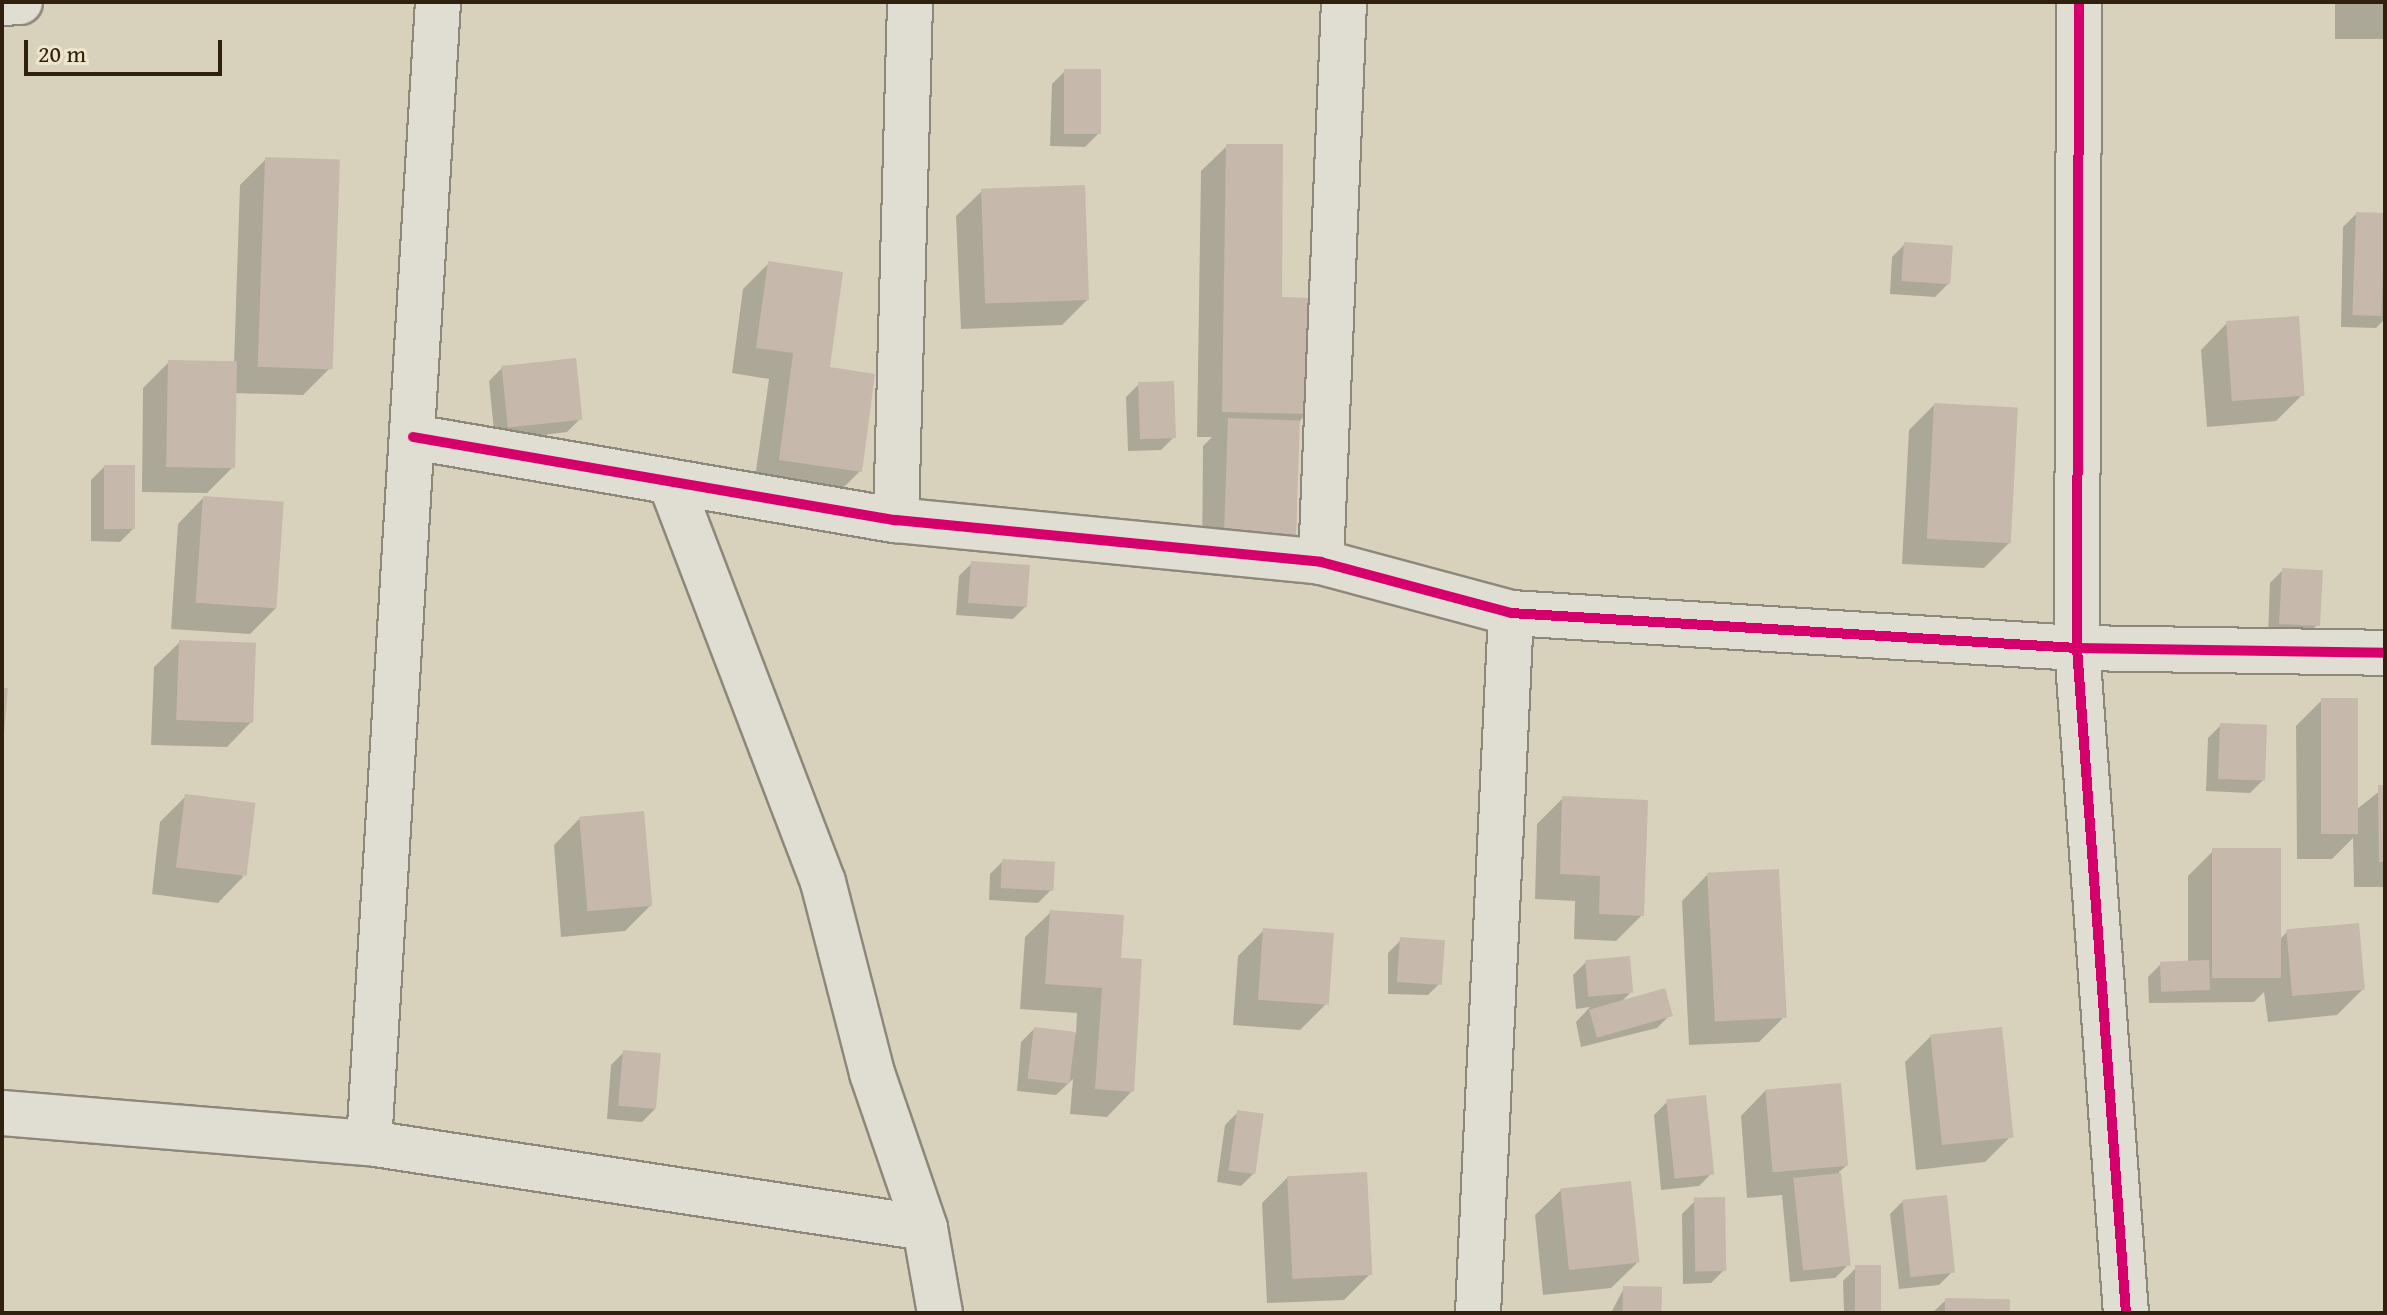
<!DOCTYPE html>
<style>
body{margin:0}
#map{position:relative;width:2387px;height:1315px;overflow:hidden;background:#d8d2bd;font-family:"Gentium Book Plus",serif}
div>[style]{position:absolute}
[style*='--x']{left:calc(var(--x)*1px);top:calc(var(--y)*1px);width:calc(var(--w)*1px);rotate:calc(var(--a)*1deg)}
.shadow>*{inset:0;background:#0003;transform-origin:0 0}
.building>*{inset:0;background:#c6b8ab;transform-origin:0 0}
.roads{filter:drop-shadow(2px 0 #8e887a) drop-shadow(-2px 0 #8e887a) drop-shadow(0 2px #8e887a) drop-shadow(0 -2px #8e887a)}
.minor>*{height:44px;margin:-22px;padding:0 22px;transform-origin:22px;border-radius:22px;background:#e0ded3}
.cycleway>*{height:10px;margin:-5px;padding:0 5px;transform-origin:5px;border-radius:5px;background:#d6006c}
span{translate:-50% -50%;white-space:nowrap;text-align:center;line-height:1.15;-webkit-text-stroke:8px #ede6cc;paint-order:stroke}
.frame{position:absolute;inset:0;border:4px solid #30210f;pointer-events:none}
.scale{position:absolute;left:24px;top:40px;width:198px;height:36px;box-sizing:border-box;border:4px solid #30210f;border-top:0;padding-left:10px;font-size:24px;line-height:28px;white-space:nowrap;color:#30210f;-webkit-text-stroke:6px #ede6cc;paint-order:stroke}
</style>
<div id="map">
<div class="shadow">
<i style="left:2335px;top:2px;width:50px;height:37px"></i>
<i style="clip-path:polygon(1065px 71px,1098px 134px,1085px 147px,1050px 146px,1052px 84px)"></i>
<i style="clip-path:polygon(1227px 146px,1280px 298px,1307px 413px,1298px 423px,1296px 536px,1270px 561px,1202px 560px,1203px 446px,1212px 437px,1197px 437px,1201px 171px)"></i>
<i style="clip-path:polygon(266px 159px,329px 369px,303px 395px,234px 393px,233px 467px,207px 493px,142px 492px,143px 388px,169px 362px,234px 363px,240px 185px)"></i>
<i style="clip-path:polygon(982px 191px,1088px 299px,1062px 325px,961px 329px,956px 216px)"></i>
<i style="clip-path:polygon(2356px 214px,2385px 215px,2385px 319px,2376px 328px,2341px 327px,2343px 227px)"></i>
<i style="clip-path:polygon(1905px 244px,1948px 284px,1935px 297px,1890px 294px,1892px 257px)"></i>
<i style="clip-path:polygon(769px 263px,827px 369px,860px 471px,834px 497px,754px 485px,769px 379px,732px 373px,743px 289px)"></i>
<i style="clip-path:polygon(2226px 324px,2302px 395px,2276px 421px,2207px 427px,2201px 350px)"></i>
<i style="clip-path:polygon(502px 368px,580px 419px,567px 432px,495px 441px,489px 381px)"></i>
<i style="clip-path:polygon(1139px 384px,1174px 437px,1161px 450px,1128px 451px,1126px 397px)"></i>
<i style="clip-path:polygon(1934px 405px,2010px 542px,1984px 568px,1902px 564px,1909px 430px)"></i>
<i style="clip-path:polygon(104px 467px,133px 529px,120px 542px,91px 541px,91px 480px)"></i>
<i style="clip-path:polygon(203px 498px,276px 608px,250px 634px,171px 629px,178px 524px)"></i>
<i style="clip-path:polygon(972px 563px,1026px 606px,1013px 619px,956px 615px,959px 576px)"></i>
<i style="clip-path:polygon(2283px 570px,2318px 624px,2305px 637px,2268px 636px,2270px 583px)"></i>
<i style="clip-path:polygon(180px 642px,252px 721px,227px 747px,151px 745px,154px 667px)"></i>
<i style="clip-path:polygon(2322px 700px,2357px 809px,2385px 787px,2385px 887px,2354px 887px,2353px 838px,2332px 859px,2297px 859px,2296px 726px)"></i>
<i style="clip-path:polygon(2221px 725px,2263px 780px,2250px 793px,2206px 791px,2208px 738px)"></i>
<i style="clip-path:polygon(186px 796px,243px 877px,218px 903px,152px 894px,160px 822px)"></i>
<i style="clip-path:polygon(1563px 798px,1642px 915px,1616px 941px,1574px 939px,1575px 901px,1535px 899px,1537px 824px)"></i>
<i style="clip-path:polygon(579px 819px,651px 905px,625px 931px,561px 937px,554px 845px)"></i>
<i style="clip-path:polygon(2213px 851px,2279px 940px,2287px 932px,2363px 989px,2337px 1015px,2268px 1022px,2264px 992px,2254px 1002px,2149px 1003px,2148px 977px,2161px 964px,2188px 963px,2188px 876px)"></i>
<i style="clip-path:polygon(1003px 861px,1051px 890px,1038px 903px,989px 900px,990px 874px)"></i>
<i style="clip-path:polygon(1707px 875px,1784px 1017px,1759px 1042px,1689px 1045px,1682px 901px)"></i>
<i style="clip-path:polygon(1051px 912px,1119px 960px,1132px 1091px,1107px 1117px,1070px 1114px,1073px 1079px,1056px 1095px,1017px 1091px,1021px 1042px,1034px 1029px,1076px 1034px,1077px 1013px,1020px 1009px,1025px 937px)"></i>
<i style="clip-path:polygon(1264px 930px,1326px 1004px,1300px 1030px,1233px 1025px,1238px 956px)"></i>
<i style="clip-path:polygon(1401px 940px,1441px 982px,1428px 995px,1388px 994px,1388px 953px)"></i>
<i style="clip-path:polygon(1586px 962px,1631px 992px,1622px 1001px,1670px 1015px,1657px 1028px,1581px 1047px,1576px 1022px,1590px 1007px,1576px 1009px,1573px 975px)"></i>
<i style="clip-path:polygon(1931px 1036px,2011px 1136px,1985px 1162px,1916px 1170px,1905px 1062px)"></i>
<i style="clip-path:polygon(624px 1052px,655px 1109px,642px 1122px,607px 1119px,611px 1065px)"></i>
<i style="clip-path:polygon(1766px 1090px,1846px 1166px,1839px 1172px,1848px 1265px,1835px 1278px,1790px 1282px,1782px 1195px,1747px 1198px,1741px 1116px)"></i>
<i style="clip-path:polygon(1667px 1102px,1712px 1173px,1699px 1186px,1661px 1190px,1654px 1115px)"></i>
<i style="clip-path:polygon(1238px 1112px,1254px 1173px,1241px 1186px,1217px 1182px,1225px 1125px)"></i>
<i style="clip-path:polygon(1288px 1177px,1370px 1274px,1344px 1300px,1267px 1303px,1262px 1203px)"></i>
<i style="clip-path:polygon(1561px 1190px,1637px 1263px,1611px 1288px,1543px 1295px,1535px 1215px)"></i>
<i style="clip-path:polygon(1695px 1201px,1724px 1270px,1711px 1283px,1683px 1284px,1682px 1214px)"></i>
<i style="clip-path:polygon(1903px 1201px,1952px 1272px,1939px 1285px,1899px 1289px,1890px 1214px)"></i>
<i style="clip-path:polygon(1856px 1268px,1879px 1313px,1844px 1313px,1843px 1281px)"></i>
<i style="clip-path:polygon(1624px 1288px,1659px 1313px,1611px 1313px)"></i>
<i style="clip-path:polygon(1946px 1300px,2008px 1313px,1932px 1313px)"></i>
</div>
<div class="building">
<i style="left:1064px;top:69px;width:37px;height:65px"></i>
<i style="clip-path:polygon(1226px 144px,1283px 144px,1282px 297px,1311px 298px,1309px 414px,1222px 412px)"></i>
<i style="left:265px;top:157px;width:75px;height:210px;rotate:2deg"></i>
<i style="left:1085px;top:185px;width:115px;height:104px;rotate:88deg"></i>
<i style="left:2356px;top:212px;width:29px;height:103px;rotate:2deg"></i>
<i style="left:1904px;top:242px;width:49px;height:39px;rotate:4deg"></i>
<i style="clip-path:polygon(768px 261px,843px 272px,830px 367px,875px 374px,862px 472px,779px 460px,793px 353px,756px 348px)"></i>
<i style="left:2299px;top:316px;width:80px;height:73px;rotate:86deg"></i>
<i style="left:576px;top:358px;width:62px;height:75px;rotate:84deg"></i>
<i style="left:168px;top:360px;width:69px;height:107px;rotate:1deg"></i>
<i style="left:1174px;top:381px;width:57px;height:36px;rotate:88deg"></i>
<i style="left:1934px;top:403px;width:84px;height:136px;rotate:3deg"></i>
<i style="left:1228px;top:418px;width:72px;height:117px;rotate:2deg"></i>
<i style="left:104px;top:465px;width:31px;height:64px"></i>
<i style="left:203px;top:496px;width:81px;height:107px;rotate:4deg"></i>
<i style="left:971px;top:561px;width:59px;height:42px;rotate:4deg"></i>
<i style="left:2282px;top:568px;width:41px;height:56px;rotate:3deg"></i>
<i style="left:179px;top:640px;width:77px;height:80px;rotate:2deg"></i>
<i style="clip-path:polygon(2px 688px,8px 688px,4px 734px,2px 734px)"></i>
<i style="left:2321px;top:698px;width:37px;height:136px"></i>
<i style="left:2220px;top:723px;width:47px;height:56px;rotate:2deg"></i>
<i style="clip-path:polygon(2378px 785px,2385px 785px,2385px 862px,2379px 862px)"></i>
<i style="left:185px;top:794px;width:71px;height:74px;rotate:7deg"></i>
<i style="clip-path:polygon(1562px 796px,1648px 800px,1644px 916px,1599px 914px,1600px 876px,1560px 874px)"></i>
<i style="left:644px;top:811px;width:95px;height:65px;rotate:85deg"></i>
<i style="left:2281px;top:848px;width:130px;height:69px;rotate:90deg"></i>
<i style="left:1002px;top:859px;width:53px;height:29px;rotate:3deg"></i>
<i style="left:1779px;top:869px;width:149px;height:72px;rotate:87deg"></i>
<i style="clip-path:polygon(1050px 910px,1124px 915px,1121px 958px,1142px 959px,1134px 1092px,1095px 1089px,1102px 988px,1045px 984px)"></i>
<i style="left:2359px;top:923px;width:67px;height:73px;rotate:85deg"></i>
<i style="left:1263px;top:928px;width:71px;height:72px;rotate:4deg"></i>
<i style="left:1400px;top:937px;width:45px;height:45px;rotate:4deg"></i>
<i style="left:1630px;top:956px;width:37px;height:45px;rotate:85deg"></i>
<i style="left:2209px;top:960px;width:30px;height:49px;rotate:88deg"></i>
<i style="left:1665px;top:988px;width:29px;height:79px;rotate:74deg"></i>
<i style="left:1034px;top:1027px;width:42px;height:52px;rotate:7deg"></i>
<i style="left:2002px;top:1027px;width:111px;height:72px;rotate:84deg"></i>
<i style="left:623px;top:1050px;width:38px;height:56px;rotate:5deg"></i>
<i style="left:1841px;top:1083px;width:83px;height:76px;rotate:85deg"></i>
<i style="left:1706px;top:1095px;width:80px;height:40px;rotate:84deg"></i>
<i style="left:1237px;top:1110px;width:27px;height:61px;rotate:8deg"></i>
<i style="left:1367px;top:1172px;width:103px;height:80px;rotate:87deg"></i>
<i style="left:1841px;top:1173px;width:93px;height:48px;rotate:84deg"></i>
<i style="left:1631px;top:1181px;width:82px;height:71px;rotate:84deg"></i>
<i style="left:1947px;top:1195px;width:78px;height:45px;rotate:84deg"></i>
<i style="left:1725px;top:1197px;width:74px;height:31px;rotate:89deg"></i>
<i style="left:1881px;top:1265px;width:48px;height:26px;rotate:90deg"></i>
<i style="left:1623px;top:1286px;width:39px;height:27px;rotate:1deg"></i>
<i style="left:1945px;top:1298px;width:65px;height:15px;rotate:1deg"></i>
</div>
<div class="roads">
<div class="minor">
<i style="--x:2079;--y:2;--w:646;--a:90.18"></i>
<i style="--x:2077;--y:648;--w:667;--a:85.79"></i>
<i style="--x:2;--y:3;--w:18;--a:-3"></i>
<i style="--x:413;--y:437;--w:490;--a:9.8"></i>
<i style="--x:896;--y:520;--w:427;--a:5.6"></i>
<i style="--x:1321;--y:562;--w:197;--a:15"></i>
<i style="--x:1511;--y:613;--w:567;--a:3.54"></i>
<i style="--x:2077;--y:648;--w:308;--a:0.9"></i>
<i style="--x:671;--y:484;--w:426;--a:69.1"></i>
<i style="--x:823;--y:882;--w:197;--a:75.6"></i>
<i style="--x:872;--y:1073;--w:164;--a:71.1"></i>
<i style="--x:925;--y:1228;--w:86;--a:80"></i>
<i style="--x:896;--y:520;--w:518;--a:-88.45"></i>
<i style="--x:1321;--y:562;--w:560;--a:-87.65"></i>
<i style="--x:2;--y:1113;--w:368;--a:4.7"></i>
<i style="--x:369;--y:1143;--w:562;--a:8.69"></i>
<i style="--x:369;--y:1143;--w:1143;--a:-86.54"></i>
<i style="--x:1478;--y:1313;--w:701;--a:-87.3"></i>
</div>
</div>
<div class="cycleway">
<i style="--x:2079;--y:2;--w:646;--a:90.18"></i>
<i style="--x:2077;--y:648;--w:667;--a:85.79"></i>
<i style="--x:413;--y:437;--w:490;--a:9.8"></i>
<i style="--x:896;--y:520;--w:427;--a:5.6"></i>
<i style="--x:1321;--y:562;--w:197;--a:15"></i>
<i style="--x:1511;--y:613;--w:567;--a:3.54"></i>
<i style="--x:2077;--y:648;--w:308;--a:0.9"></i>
</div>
<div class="frame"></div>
<div class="scale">20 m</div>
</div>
